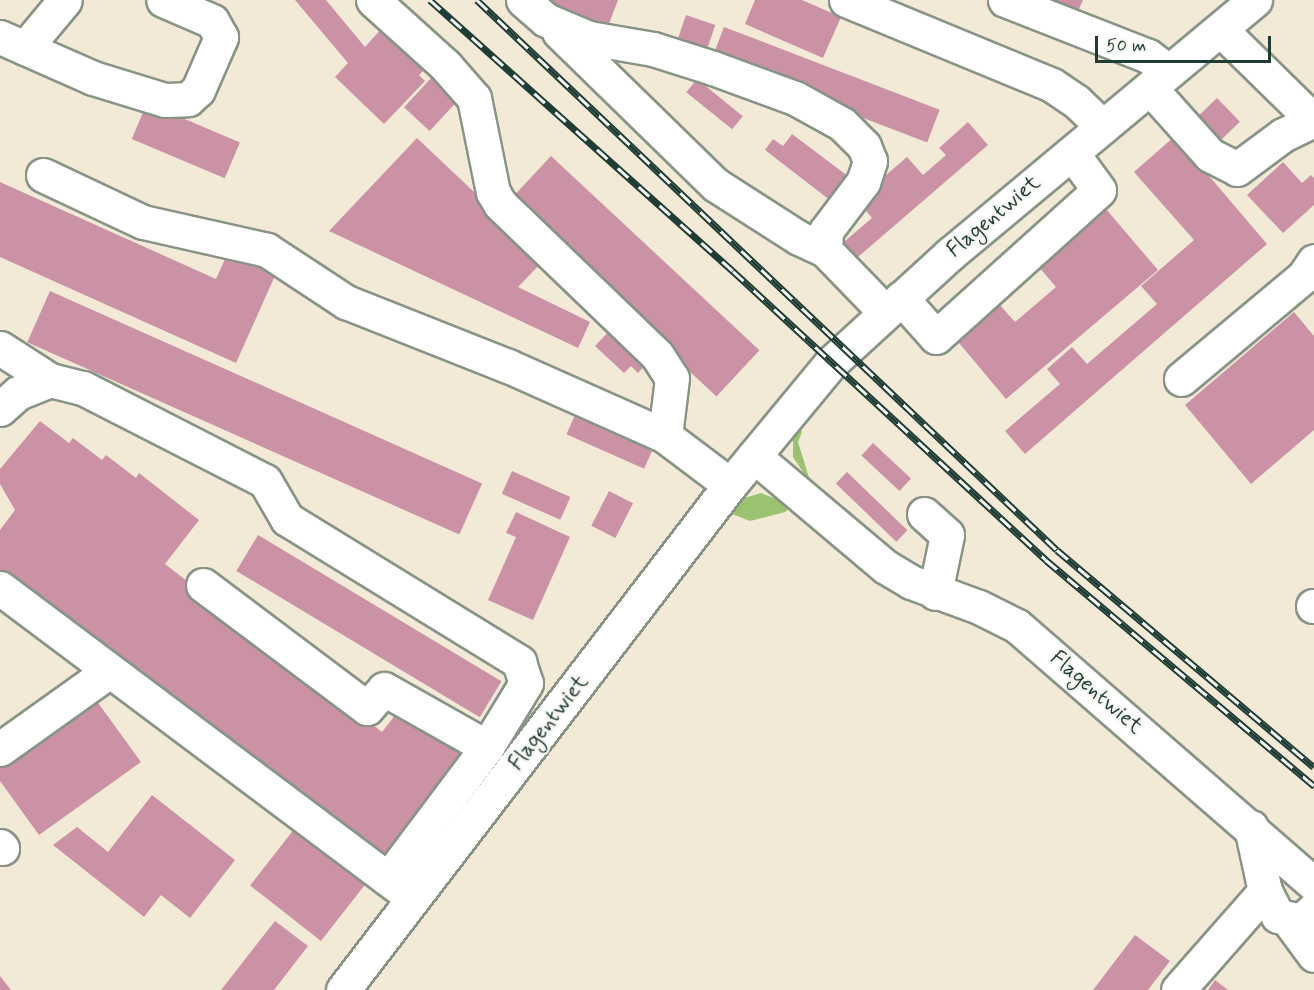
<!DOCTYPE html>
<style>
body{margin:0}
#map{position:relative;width:1314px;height:990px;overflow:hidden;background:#f2ead7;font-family:Mynerve,sans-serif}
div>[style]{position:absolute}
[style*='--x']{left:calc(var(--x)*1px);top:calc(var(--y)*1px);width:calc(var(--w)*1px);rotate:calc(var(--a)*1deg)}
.green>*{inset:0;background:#9bc26e}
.building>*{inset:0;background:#cb92a6;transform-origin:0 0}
.roads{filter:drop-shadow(2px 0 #889486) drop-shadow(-2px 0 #889486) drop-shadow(0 2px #889486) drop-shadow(0 -2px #889486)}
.minor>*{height:33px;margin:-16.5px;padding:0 16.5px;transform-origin:16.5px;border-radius:16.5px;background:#fff}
.rail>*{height:7px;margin-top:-3.5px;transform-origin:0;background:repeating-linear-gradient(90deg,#f6f6f2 0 14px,#1f3d34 0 28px);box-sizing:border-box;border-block:2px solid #1f3d34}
span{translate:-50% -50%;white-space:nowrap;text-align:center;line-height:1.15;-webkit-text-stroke:4.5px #f6f6f2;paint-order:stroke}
.street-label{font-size:22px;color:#1f3d34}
.scale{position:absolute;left:1095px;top:36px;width:176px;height:27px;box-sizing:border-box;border:3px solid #1f3d34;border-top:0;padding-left:8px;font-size:18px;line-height:21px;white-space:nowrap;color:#1f3d34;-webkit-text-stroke:4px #f6f6f2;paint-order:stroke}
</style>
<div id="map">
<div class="green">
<i style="clip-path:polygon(798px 425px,802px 432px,798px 442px,811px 484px,793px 457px,793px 438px)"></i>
<i style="clip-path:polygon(761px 493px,792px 505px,785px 512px,750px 521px,727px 512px,741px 499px)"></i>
</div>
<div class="building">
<i style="clip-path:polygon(295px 0,326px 0,365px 47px,382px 28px,425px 69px,419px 75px,425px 81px,384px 124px,335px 77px,348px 63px)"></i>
<i style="clip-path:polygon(542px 0,618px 0,607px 29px,541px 3px)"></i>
<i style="clip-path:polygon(755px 0,802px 0,841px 17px,823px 58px,745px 24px)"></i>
<i style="clip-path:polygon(1030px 0,1083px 0,1074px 20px)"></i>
<i style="left:686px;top:15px;width:31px;height:29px;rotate:19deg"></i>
<i style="left:724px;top:27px;width:231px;height:35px;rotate:21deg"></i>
<i style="left:434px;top:75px;width:35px;height:44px;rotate:43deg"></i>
<i style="left:697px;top:79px;width:59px;height:17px;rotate:39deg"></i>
<i style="left:1217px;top:98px;width:33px;height:35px;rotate:46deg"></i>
<i style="left:147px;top:103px;width:101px;height:39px;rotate:23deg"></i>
<i style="clip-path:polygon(968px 122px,988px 145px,851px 263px,838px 247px,872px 218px,857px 200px,907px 157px,923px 175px,946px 155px,939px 148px)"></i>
<i style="clip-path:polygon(792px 134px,849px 177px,831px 201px,765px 150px,773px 139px,783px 146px)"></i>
<i style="clip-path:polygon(1175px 136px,1267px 244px,1025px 454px,1005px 431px,1060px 384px,1047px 369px,1072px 347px,1087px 364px,1157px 304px,1141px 286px,1194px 240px,1134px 172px)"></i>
<i style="clip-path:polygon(417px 138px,545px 259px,518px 287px,590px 322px,578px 348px,329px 231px)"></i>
<i style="left:551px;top:156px;width:285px;height:63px;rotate:43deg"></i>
<i style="clip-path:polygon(1283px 162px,1302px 183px,1311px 175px,1314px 178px,1314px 205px,1283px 233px,1247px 195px)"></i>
<i style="clip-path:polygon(0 182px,216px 279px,230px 248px,278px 269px,236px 363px,0 257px)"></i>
<i style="clip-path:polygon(1100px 202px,1158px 270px,1006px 399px,949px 331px,991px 295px,1015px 322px,1056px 287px,1032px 259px)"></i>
<i style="left:50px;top:291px;width:473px;height:56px;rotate:24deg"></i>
<i style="clip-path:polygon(1294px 312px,1314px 336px,1314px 430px,1251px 484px,1185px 405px)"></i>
<i style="clip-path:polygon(612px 328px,649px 361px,638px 373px,631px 366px,624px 373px,595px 346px)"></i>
<i style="left:575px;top:415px;width:85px;height:21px;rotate:24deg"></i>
<i style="clip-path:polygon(40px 421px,69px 443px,73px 438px,102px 460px,106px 455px,136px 478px,139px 473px,199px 520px,165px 564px,382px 732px,403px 705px,465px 755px,378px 867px,0 573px,0 530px,15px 510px,0 484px,0 469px)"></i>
<i style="left:873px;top:443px;width:52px;height:17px;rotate:43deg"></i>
<i style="left:512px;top:471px;width:64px;height:25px;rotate:24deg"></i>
<i style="left:847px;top:472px;width:84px;height:16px;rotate:44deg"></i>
<i style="left:609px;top:491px;width:27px;height:39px;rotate:27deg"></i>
<i style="clip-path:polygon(516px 512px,570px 537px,533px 620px,488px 600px,516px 537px,506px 533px)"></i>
<i style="left:258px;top:535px;width:284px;height:42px;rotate:31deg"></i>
<i style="clip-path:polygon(88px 689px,141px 762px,39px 835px,0 781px,0 752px)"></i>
<i style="clip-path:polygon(152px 795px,235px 860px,190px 918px,161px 895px,144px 917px,53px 845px,77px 827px,108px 852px)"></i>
<i style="left:295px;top:828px;width:90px;height:73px;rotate:38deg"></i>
<i style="clip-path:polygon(275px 921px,308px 946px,274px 990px,221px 990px)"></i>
<i style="clip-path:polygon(1135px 935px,1170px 961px,1148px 990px,1093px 990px)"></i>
<i style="clip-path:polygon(0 976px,11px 990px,0 990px)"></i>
<i style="clip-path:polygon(1215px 980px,1228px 990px,1208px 990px)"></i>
</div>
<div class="roads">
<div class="minor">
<i style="--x:373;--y:0;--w:97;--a:42.1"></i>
<i style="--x:445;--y:65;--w:44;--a:48.7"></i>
<i style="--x:474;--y:98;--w:96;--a:78.6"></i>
<i style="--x:493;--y:192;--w:14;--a:60"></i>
<i style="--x:500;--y:204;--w:218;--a:43.9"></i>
<i style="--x:657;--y:355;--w:27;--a:57"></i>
<i style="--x:672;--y:378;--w:58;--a:96.9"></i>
<i style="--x:523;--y:0;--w:30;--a:41"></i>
<i style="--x:546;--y:20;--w:47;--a:22.7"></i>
<i style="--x:589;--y:38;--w:65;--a:9.8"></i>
<i style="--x:653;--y:49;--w:63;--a:17.6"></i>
<i style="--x:713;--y:68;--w:87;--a:20.1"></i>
<i style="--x:795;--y:98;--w:54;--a:29"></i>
<i style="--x:842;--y:124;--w:31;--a:45"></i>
<i style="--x:864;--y:146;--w:16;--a:68"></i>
<i style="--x:870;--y:161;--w:22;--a:108"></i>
<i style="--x:863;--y:182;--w:61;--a:127.1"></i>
<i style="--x:826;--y:231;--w:19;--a:93"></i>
<i style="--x:825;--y:250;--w:86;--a:45.9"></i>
<i style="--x:846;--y:0;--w:223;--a:22.4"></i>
<i style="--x:1052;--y:85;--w:29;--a:34"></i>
<i style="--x:1076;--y:101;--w:37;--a:44"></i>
<i style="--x:1005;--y:0;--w:154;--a:21.4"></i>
<i style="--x:1148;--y:56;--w:26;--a:37"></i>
<i style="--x:1221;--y:30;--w:130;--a:44.4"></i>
<i style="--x:559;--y:32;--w:219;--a:44.3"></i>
<i style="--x:716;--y:185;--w:98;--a:32.6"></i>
<i style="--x:799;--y:238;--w:29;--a:25"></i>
<i style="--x:0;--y:37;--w:102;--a:23.8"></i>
<i style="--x:93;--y:78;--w:75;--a:17"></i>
<i style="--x:165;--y:100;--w:23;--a:-2"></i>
<i style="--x:188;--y:99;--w:13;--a:-42"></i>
<i style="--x:198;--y:90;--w:58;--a:-66.5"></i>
<i style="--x:221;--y:37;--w:18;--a:-119"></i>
<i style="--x:212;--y:21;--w:53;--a:-156.8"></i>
<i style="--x:25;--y:48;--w:62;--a:-50.2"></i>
<i style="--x:1150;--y:88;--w:90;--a:48.2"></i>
<i style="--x:1210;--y:155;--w:30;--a:27"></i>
<i style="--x:1237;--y:169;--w:57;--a:-36.5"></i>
<i style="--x:1283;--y:135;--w:34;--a:-26"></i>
<i style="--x:43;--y:175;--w:110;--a:25.2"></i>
<i style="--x:143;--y:222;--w:127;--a:12.7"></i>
<i style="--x:267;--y:250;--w:95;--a:33.4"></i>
<i style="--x:346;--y:302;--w:174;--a:21.6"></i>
<i style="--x:508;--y:366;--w:172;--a:24"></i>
<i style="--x:665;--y:436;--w:81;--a:37"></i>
<i style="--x:901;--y:298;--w:52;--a:48.1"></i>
<i style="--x:936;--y:337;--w:219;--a:-42"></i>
<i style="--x:1099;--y:190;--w:46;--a:-126.1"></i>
<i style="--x:0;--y:348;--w:59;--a:32.6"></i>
<i style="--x:1181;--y:379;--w:160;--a:-39.9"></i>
<i style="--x:1304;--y:276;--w:18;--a:-56"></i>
<i style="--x:0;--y:409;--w:24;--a:-42"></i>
<i style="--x:18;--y:393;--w:35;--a:-22"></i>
<i style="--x:50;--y:380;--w:34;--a:14"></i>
<i style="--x:83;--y:388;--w:204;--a:27.1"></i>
<i style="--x:265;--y:481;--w:44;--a:59.9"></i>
<i style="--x:287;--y:519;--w:273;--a:31.6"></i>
<i style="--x:519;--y:662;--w:22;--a:72"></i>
<i style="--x:526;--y:683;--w:75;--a:121.4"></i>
<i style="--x:487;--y:747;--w:165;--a:126.9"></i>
<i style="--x:754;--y:456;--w:172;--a:40.1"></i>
<i style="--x:886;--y:567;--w:29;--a:31"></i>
<i style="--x:911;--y:582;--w:72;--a:20.2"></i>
<i style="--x:979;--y:607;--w:42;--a:26.6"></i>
<i style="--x:1017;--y:626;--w:393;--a:41"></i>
<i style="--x:924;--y:514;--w:31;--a:42"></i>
<i style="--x:947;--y:535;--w:59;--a:101.7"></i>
<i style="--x:203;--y:585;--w:205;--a:36.9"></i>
<i style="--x:367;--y:708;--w:25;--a:-48"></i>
<i style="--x:384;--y:689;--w:118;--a:29.4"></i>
<i style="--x:0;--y:588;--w:505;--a:36.87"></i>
<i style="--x:1313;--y:606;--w:1;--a:0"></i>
<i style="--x:0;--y:749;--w:133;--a:-35.5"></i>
<i style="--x:1251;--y:827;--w:66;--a:77.7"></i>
<i style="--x:1265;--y:891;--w:28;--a:63"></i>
<i style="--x:1278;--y:916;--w:24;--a:12"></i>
<i style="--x:1301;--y:921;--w:18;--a:-43"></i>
<i style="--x:0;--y:846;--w:3;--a:45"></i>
<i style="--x:1289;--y:921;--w:42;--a:53.7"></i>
<i style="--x:343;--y:990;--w:636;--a:-52.54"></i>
<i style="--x:730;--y:485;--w:158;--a:-50.4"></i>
<i style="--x:831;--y:363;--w:161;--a:-42.5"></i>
<i style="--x:950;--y:254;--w:397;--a:-39.8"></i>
<i style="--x:1178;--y:990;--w:132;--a:-48.7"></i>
</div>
</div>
<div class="rail">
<i style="--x:430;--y:0;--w:407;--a:41.8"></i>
<i style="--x:733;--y:271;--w:426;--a:42.7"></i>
<i style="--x:1046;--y:560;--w:351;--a:40.1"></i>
<i style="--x:477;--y:0;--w:799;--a:43.48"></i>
<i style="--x:1057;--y:550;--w:336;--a:40.2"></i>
</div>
<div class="street-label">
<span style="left:994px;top:217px;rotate:-40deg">Flagentwiet</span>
<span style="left:1096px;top:693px;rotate:41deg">Flagentwiet</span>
<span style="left:549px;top:723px;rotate:-52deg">Flagentwiet</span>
</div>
<div class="scale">50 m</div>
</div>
